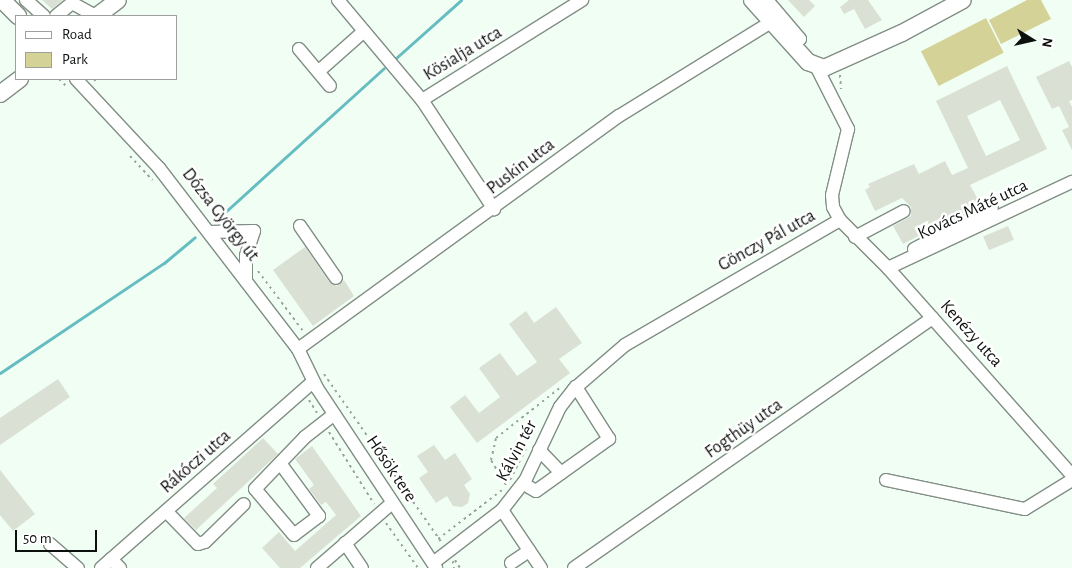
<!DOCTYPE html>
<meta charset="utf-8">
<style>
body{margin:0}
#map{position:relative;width:1072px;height:568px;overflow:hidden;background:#f1fef4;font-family:"Alegreya Sans",sans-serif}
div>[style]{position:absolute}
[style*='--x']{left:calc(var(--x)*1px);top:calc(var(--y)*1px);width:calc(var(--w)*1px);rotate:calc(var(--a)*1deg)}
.green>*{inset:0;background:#d5d297;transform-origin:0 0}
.stream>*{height:3px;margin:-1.5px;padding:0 1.5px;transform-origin:1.5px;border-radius:1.5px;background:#65bcc1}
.building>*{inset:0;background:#dae1d4;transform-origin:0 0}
.path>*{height:2px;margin-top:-1px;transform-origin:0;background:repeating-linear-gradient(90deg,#9aa39c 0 2.5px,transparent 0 6.5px)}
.roads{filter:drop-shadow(1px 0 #828e85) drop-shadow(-1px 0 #828e85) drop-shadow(0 1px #828e85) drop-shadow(0 -1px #828e85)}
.minor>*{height:12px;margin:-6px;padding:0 6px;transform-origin:6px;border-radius:6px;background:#fff}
.major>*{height:16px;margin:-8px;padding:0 8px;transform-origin:8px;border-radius:8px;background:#fff}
span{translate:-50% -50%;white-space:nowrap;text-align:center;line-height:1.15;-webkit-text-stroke:5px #fff;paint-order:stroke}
.street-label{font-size:18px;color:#0d110e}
.legend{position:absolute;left:15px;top:15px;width:162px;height:65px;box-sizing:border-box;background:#fff;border:1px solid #9ea09f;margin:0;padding:6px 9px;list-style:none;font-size:15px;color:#0d110e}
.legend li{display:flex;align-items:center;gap:10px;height:25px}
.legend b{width:25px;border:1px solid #9ea09f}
.north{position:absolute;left:1007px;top:15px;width:50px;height:50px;-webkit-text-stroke:4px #fff;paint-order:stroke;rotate:100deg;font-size:14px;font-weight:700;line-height:20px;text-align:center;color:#0d110e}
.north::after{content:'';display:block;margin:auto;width:18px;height:22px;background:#0d110e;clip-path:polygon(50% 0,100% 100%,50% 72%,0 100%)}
.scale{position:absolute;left:15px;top:530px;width:82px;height:22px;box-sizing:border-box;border:2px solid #0d110e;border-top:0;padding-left:6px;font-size:15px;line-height:18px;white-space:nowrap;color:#0d110e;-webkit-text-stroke:4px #fff;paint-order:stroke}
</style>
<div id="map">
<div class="green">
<i style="clip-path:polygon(1027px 0,1041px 0,1051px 19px,1001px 44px,989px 20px)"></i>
<i style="left:986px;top:18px;width:39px;height:73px;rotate:63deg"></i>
</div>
<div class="stream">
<i style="--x:396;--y:58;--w:87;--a:-41.7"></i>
<i style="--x:223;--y:214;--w:217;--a:-42.2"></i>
<i style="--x:0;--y:373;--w:197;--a:-33.9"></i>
<i style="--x:164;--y:263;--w:40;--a:-40"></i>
</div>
<div class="building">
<i style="clip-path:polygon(42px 0,63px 0,52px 9px)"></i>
<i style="clip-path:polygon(788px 0,809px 0,815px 6px,804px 17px)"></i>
<i style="clip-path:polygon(849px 0,868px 0,882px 20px,865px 29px,854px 9px,844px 14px,840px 7px)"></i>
<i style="clip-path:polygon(1069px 61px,1072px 67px,1072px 100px,1069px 101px,1072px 107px,1072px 150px,1062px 130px,1069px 127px,1059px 106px,1052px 109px,1036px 77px)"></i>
<i style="clip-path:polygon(evenodd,1007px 66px,1047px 149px,970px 185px,979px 201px,975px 203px,977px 206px,903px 244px,893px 226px,911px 216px,911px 207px,902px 198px,875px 211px,865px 190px,870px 187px,868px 184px,914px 164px,919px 174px,945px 161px,952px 175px,968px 168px,936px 101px,1007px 66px,1000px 100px,1020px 140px,986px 156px,967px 116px,1000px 100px)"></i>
<i style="left:1008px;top:226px;width:15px;height:27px;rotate:67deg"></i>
<i style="clip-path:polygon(305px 247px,330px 283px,337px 286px,344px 280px,354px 296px,313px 326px,273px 270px)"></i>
<i style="clip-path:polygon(556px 307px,582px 343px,559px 359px,570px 373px,477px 443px,450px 407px,465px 395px,479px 413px,500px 397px,479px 368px,500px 353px,517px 376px,537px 362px,509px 324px,526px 311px,534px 323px)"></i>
<i style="clip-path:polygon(58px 379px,70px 397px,0 445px,0 418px)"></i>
<i style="clip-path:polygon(263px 438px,278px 454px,196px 530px,184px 518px,217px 488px,213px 484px)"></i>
<i style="clip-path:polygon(434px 445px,445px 460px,455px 453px,472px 479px,464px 485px,470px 494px,468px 503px,462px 507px,453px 506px,447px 496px,436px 503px,419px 478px,428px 472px,417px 456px)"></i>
<i style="clip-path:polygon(312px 446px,361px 516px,300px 568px,280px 568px,262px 548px,279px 532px,295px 551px,336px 515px,326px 502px,321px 505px,309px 489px,314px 485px,295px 459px)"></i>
<i style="clip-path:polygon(0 470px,35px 514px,13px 531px,0 515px)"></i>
</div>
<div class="path">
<i style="--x:840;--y:75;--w:14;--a:86"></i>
<i style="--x:59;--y:79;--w:10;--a:45"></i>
<i style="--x:94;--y:79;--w:5;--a:53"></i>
<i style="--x:130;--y:156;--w:33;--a:47"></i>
<i style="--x:258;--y:271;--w:75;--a:53.1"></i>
<i style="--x:324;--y:374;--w:205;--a:55.1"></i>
<i style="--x:309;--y:400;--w:15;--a:58"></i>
<i style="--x:329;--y:432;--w:85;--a:58"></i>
<i style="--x:510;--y:480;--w:38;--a:-63"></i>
<i style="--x:506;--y:485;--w:29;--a:-121"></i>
<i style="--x:491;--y:460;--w:23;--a:-77"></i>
<i style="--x:496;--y:438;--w:83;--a:-38.1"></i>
<i style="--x:386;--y:523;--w:55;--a:54.6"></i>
<i style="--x:438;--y:539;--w:81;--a:-37.4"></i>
<i style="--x:455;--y:560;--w:9;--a:58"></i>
<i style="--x:453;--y:561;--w:7;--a:82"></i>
</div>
<div class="roads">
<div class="minor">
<i style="--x:26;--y:0;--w:24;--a:42"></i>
<i style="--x:338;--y:0;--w:131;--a:50"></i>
<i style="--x:422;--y:100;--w:131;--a:56.6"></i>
<i style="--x:767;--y:0;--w:51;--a:49.8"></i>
<i style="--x:800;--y:39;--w:10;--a:143"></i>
<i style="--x:56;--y:16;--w:21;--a:-39"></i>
<i style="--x:72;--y:3;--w:26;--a:29"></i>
<i style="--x:299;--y:49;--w:48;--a:50"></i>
<i style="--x:816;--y:66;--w:71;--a:63.1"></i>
<i style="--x:848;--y:129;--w:68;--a:103.6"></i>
<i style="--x:832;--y:195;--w:12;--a:85"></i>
<i style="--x:833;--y:207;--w:15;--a:62"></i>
<i style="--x:840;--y:220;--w:68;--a:45"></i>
<i style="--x:888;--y:268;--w:277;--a:48.4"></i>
<i style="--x:319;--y:71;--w:60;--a:-41.6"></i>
<i style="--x:76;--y:79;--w:122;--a:47"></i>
<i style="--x:159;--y:168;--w:228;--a:52.5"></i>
<i style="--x:298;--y:349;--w:43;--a:64"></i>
<i style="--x:317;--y:388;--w:216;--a:56.5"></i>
<i style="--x:422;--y:100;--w:189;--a:-32"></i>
<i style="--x:300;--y:226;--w:63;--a:55.3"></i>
<i style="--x:210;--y:232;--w:44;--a:-1.3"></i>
<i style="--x:254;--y:231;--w:26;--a:108"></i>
<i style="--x:246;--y:256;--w:25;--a:90"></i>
<i style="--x:855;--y:237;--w:55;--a:-28"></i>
<i style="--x:914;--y:249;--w:88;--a:-27.7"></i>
<i style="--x:888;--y:268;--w:203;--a:-25.1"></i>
<i style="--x:298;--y:349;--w:397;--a:-36"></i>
<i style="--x:619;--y:116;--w:179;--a:-31.7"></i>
<i style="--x:539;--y:450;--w:32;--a:46"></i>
<i style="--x:280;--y:463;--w:66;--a:53.7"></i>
<i style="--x:319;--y:516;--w:31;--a:143"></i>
<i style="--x:294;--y:535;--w:60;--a:-130.3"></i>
<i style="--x:255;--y:489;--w:72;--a:-46.1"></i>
<i style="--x:305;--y:437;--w:37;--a:-38"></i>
<i style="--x:886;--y:480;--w:142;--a:11.8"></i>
<i style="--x:1025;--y:509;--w:55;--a:-31.7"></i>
<i style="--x:529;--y:487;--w:8;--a:30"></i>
<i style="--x:536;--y:491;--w:90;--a:-35.5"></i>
<i style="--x:609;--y:439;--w:62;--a:-122.4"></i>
<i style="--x:502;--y:510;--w:70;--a:56.1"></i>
<i style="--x:166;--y:511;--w:46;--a:45.9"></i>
<i style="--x:198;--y:544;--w:7;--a:-16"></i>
<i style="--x:205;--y:542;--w:54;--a:-44.3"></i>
<i style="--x:345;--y:543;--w:30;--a:56"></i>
<i style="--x:50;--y:544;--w:37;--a:41"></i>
<i style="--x:111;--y:559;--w:13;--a:45"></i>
<i style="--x:433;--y:563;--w:87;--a:-37.5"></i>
<i style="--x:502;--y:510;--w:37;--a:-52"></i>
<i style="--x:525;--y:481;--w:82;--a:-64.7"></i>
<i style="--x:560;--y:407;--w:23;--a:-52"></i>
<i style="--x:574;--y:389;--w:67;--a:-40.8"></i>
<i style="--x:625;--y:345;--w:249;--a:-30.2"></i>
<i style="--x:511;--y:563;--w:22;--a:-34"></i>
<i style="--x:101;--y:568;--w:282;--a:-41.3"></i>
<i style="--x:317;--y:568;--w:99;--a:-40.9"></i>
<i style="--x:574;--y:568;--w:437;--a:-34.9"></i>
</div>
<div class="major">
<i style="--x:2;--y:0;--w:23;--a:45"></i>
<i style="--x:752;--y:0;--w:84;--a:47.9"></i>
<i style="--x:808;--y:62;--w:17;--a:21"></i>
<i style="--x:824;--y:68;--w:85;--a:-24.2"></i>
<i style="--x:902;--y:33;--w:69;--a:-28.4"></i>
<i style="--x:97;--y:16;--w:26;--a:-37"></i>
<i style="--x:0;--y:94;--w:25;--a:-37"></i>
</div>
</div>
<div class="street-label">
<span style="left:463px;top:54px;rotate:-31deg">Kösialja utca</span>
<span style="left:521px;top:167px;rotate:-37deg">Puskin utca</span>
<span style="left:973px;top:210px;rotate:-25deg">Kovács Máté utca</span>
<span style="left:220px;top:215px;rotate:52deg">Dózsa György út</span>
<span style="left:767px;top:241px;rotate:-29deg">Gönczy Pál utca</span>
<span style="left:971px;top:334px;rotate:48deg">Kenézy utca</span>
<span style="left:744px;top:429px;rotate:-35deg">Fogthüy utca</span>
<span style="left:517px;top:451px;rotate:-62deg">Kálvin tér</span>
<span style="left:196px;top:462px;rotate:-41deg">Rákóczi utca</span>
<span style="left:391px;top:469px;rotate:56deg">Hősök tere</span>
</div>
<ul class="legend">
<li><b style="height:6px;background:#fff"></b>Road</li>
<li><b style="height:14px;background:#d5d297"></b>Park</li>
</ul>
<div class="north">N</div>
<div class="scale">50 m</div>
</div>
